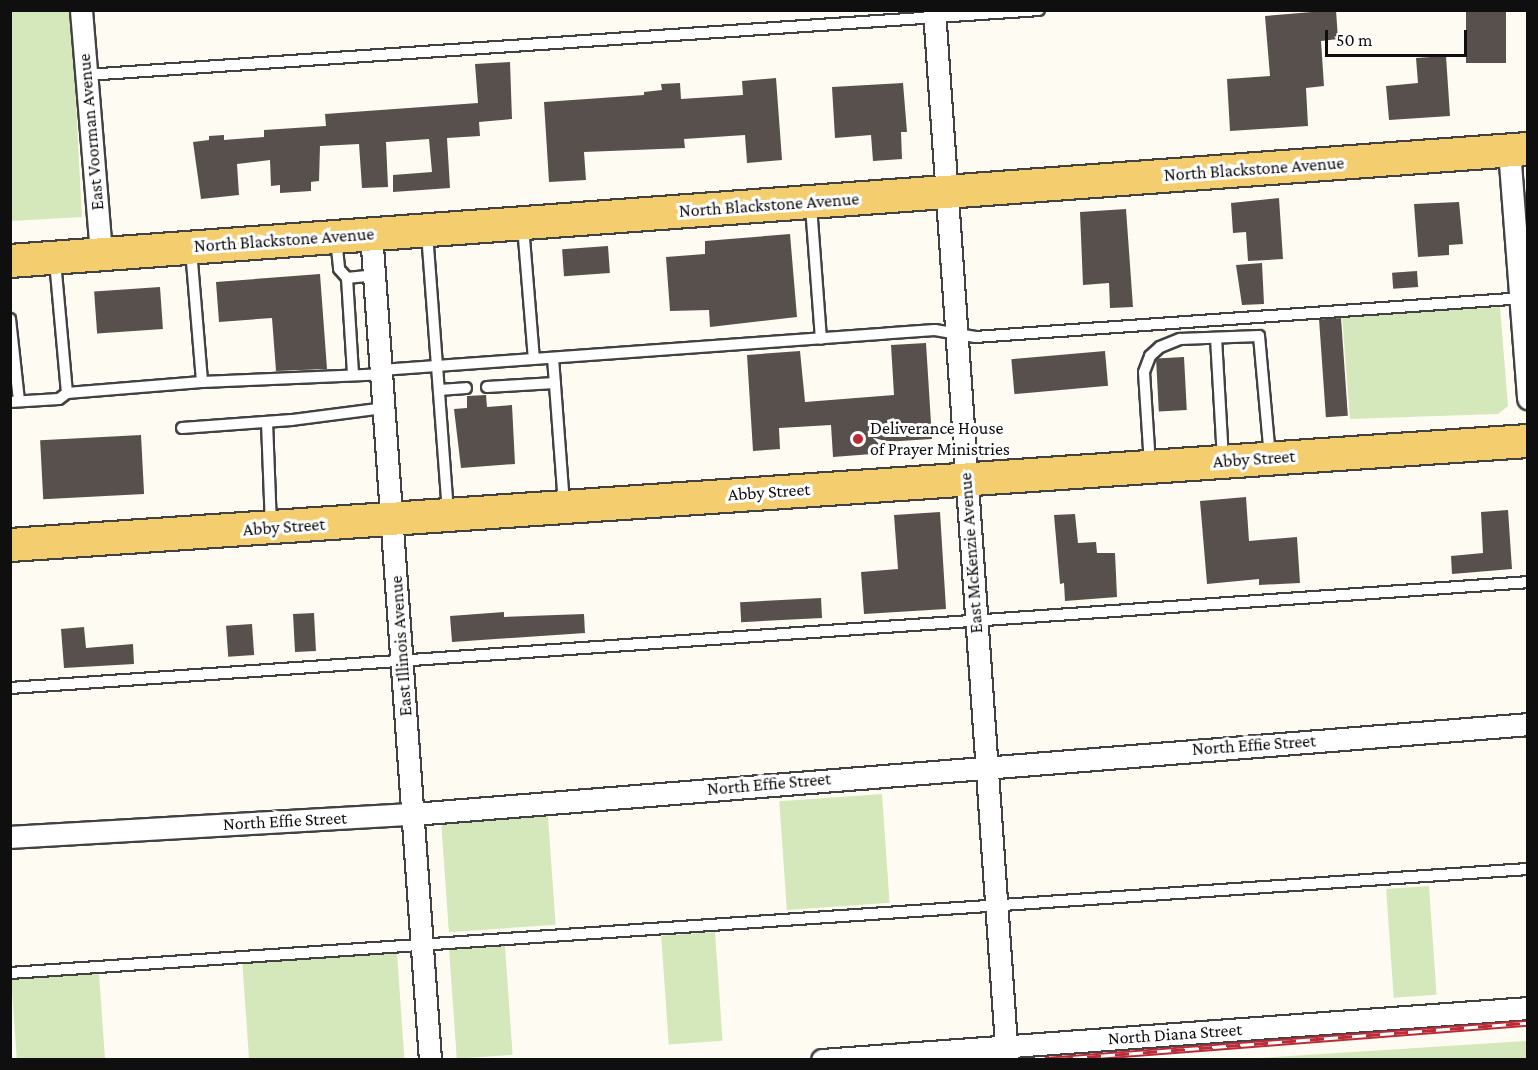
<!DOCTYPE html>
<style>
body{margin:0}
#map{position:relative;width:1538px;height:1070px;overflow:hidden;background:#fefcf2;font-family:"Crimson Pro",serif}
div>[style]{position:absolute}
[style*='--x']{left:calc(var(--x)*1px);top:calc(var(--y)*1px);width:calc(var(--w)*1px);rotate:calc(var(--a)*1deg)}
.green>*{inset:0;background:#d5e8bc;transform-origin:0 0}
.building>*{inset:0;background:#58504c;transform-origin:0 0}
.roads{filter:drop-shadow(2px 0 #424242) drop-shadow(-2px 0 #424242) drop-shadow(0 2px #424242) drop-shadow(0 -2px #424242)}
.service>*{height:10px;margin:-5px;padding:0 5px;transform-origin:5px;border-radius:5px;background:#fff}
.minor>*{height:21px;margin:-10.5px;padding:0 10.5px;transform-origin:10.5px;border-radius:10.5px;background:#fff}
.primary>*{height:32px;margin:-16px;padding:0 16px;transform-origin:16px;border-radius:16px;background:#f3cd6e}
.rail>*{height:7px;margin-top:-3.5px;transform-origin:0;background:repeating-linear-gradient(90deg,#fff 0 14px,#bb2c38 0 28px);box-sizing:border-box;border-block:2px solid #bb2c38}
.dots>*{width:16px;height:16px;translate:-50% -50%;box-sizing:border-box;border:3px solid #fff;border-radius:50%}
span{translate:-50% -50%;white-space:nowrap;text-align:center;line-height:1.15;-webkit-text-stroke:6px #fff;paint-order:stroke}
.street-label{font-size:18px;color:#0f0f0f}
.poi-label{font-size:18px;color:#0f0f0f}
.left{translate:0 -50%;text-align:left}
.frame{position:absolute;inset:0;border:12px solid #0f0f0f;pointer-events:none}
.scale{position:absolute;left:1325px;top:30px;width:142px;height:27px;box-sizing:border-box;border:3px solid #0f0f0f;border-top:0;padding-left:8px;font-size:18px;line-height:21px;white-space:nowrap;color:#0f0f0f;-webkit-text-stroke:4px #fff;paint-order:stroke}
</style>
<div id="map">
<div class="green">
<i style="clip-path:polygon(11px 11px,71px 11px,82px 217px,11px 221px)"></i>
<i style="clip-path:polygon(1500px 307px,1508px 406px,1498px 414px,1350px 419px,1342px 317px)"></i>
<i style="left:882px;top:794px;width:109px;height:103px;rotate:86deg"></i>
<i style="left:548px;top:816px;width:109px;height:107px;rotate:86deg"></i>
<i style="left:1429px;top:886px;width:109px;height:43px;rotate:86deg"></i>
<i style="left:715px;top:932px;width:109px;height:54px;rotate:86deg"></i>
<i style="left:505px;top:946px;width:109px;height:56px;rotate:86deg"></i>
<i style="left:397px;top:953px;width:106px;height:155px;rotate:86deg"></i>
<i style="left:99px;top:973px;width:86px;height:88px;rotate:86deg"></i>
<i style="clip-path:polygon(1527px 1041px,1527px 1059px,1243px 1059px)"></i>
</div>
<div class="building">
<i style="clip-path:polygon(1336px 10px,1338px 39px,1321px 41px,1324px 86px,1306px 88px,1308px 126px,1230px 131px,1227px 79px,1270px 76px,1265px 16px)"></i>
<i style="left:1466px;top:10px;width:40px;height:53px"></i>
<i style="clip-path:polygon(1446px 56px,1450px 116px,1389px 120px,1386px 86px,1418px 83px,1416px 58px)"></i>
<i style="clip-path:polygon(510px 62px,512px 119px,479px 122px,480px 136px,447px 138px,450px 188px,393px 192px,393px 175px,432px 172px,429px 139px,386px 142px,388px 187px,362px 188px,359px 144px,320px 146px,319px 181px,311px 182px,311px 191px,280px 193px,280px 185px,271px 186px,270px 160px,237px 164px,239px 195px,201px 199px,193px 142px,209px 140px,209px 136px,224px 135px,224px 140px,264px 137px,264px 130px,326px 126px,325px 114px,478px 103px,475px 64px)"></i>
<i style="clip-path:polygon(776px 78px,782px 160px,747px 163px,745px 135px,684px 139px,685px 148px,584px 152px,586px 180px,549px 182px,544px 102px,644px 95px,644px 92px,662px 90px,661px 84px,680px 83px,681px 99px,743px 95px,742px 81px)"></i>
<i style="clip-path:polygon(903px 83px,907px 132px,901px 132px,902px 159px,873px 161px,871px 135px,835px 138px,832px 87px)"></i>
<i style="clip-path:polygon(1279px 198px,1283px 259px,1248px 261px,1246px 232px,1233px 233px,1231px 203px)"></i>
<i style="clip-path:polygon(1459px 202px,1463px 244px,1449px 245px,1449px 255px,1418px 257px,1414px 204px)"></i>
<i style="clip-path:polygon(1126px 209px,1133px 307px,1110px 308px,1109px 283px,1083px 285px,1080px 212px)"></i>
<i style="clip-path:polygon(790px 234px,797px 317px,710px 327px,709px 310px,670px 311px,666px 257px,705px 254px,705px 241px)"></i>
<i style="left:608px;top:246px;width:27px;height:46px;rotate:86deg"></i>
<i style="clip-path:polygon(1262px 263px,1264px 304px,1242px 305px,1236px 265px)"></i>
<i style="left:1417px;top:271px;width:16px;height:25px;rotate:86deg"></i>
<i style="clip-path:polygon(320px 274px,327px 369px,276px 371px,272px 318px,219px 322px,216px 282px)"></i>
<i style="left:160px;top:287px;width:42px;height:66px;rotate:86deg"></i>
<i style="left:1341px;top:318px;width:98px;height:22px;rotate:86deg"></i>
<i style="clip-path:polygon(926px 343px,932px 439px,884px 442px,885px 453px,833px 457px,831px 425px,779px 428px,780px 449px,753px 451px,747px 355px,800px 351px,805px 402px,894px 395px,891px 345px)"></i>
<i style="left:1105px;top:351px;width:35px;height:94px;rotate:85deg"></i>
<i style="left:1184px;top:357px;width:53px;height:28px;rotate:87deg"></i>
<i style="clip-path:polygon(486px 395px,487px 407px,512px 405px,515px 464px,461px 468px,454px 409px,467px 408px,467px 396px)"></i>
<i style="left:141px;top:435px;width:59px;height:101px;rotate:87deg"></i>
<i style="clip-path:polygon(1246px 497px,1249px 541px,1297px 537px,1300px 583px,1259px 585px,1259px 579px,1207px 584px,1200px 501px)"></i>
<i style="clip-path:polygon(1508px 510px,1512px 569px,1452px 574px,1451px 556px,1483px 553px,1481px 512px)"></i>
<i style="clip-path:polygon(940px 512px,946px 609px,864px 614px,861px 572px,898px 569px,894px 515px)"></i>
<i style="clip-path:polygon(1075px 514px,1078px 543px,1096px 542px,1097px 553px,1115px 553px,1117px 597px,1065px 601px,1064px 583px,1060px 584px,1054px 515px)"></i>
<i style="left:821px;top:598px;width:20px;height:81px;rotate:87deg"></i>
<i style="clip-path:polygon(504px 612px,504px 617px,584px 614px,585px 633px,452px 642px,450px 616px)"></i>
<i style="left:314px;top:613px;width:38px;height:21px;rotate:87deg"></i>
<i style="left:252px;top:624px;width:31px;height:26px;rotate:86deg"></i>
<i style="clip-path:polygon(84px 627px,86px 648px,133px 644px,134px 664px,64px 668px,61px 629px)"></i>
</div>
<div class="roads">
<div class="service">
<i style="--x:86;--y:75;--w:955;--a:-3.9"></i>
<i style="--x:811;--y:206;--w:133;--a:85.7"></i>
<i style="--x:523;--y:226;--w:133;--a:85.3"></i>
<i style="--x:427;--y:233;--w:281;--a:85.7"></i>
<i style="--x:336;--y:239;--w:30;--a:84"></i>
<i style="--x:339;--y:269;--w:12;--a:48"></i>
<i style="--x:347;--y:278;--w:95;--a:86.4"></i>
<i style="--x:191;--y:250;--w:132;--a:85.2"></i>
<i style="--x:347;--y:278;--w:27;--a:-6"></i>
<i style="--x:10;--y:319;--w:82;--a:83.7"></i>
<i style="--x:1216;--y:338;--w:123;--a:86.7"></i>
<i style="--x:553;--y:358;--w:146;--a:85.7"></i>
<i style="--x:381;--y:370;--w:555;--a:-4.13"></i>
<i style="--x:935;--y:330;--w:41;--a:9.9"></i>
<i style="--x:975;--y:337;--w:550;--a:-4.06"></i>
<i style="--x:487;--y:387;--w:68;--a:-3.4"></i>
<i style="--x:439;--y:390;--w:27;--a:-4"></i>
<i style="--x:67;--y:393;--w:135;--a:-4.7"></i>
<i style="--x:202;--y:382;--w:180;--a:-2.5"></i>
<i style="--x:10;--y:402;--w:49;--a:-3.5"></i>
<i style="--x:59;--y:399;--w:10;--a:-37"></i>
<i style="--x:67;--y:393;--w:133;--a:-95.2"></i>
<i style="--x:267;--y:422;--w:102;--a:87.8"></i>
<i style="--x:182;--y:428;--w:110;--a:-4.2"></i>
<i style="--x:292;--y:420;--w:93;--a:-7.4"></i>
<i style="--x:1150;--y:465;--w:93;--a:-93.7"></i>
<i style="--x:1144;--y:372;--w:17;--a:-69"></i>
<i style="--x:1150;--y:356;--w:13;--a:-42"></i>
<i style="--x:1160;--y:347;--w:22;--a:-22"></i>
<i style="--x:1180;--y:339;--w:79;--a:-2.2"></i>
<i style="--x:1259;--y:336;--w:121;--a:84.8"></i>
<i style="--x:10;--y:688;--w:1522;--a:-3.99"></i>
<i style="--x:10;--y:973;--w:1522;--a:-3.92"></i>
</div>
<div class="minor">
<i style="--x:81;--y:10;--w:245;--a:85.3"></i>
<i style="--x:934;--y:10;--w:1053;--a:86.02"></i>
<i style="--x:1509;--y:150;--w:249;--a:85.6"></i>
<i style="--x:371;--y:233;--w:829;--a:85.92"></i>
<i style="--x:10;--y:837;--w:404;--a:-3.3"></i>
<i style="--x:413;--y:814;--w:1119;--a:-4.61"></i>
<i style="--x:822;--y:1060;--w:708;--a:-4.21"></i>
</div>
<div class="primary">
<i style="--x:10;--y:261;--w:1522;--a:-4.22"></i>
<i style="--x:10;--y:545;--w:1522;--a:-3.92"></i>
</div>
</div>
<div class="rail">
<i style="--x:1045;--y:1060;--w:484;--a:-4.4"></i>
</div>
<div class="dots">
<i style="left:858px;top:439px;background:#bb2c38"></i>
</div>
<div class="street-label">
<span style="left:91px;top:132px;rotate:-95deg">East Voorman Avenue</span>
<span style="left:1254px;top:169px;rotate:-4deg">North Blackstone Avenue</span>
<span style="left:769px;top:205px;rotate:-4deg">North Blackstone Avenue</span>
<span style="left:284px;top:240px;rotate:-4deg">North Blackstone Avenue</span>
<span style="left:1254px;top:459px;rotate:-4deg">Abby Street</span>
<span style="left:769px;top:492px;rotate:-4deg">Abby Street</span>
<span style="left:284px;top:527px;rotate:-4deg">Abby Street</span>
<span style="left:971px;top:553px;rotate:-94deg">East McKenzie Avenue</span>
<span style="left:401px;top:646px;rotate:-94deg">East Illinois Avenue</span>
<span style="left:1254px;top:745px;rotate:-4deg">North Effie Street</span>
<span style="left:769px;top:784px;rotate:-5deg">North Effie Street</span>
<span style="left:285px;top:821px;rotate:-3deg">North Effie Street</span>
<span style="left:1175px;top:1034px;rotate:-4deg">North Diana Street</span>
</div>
<div class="poi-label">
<span class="left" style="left:870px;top:439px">Deliverance House<br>of Prayer Ministries</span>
</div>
<div class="frame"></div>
<div class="scale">50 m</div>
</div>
